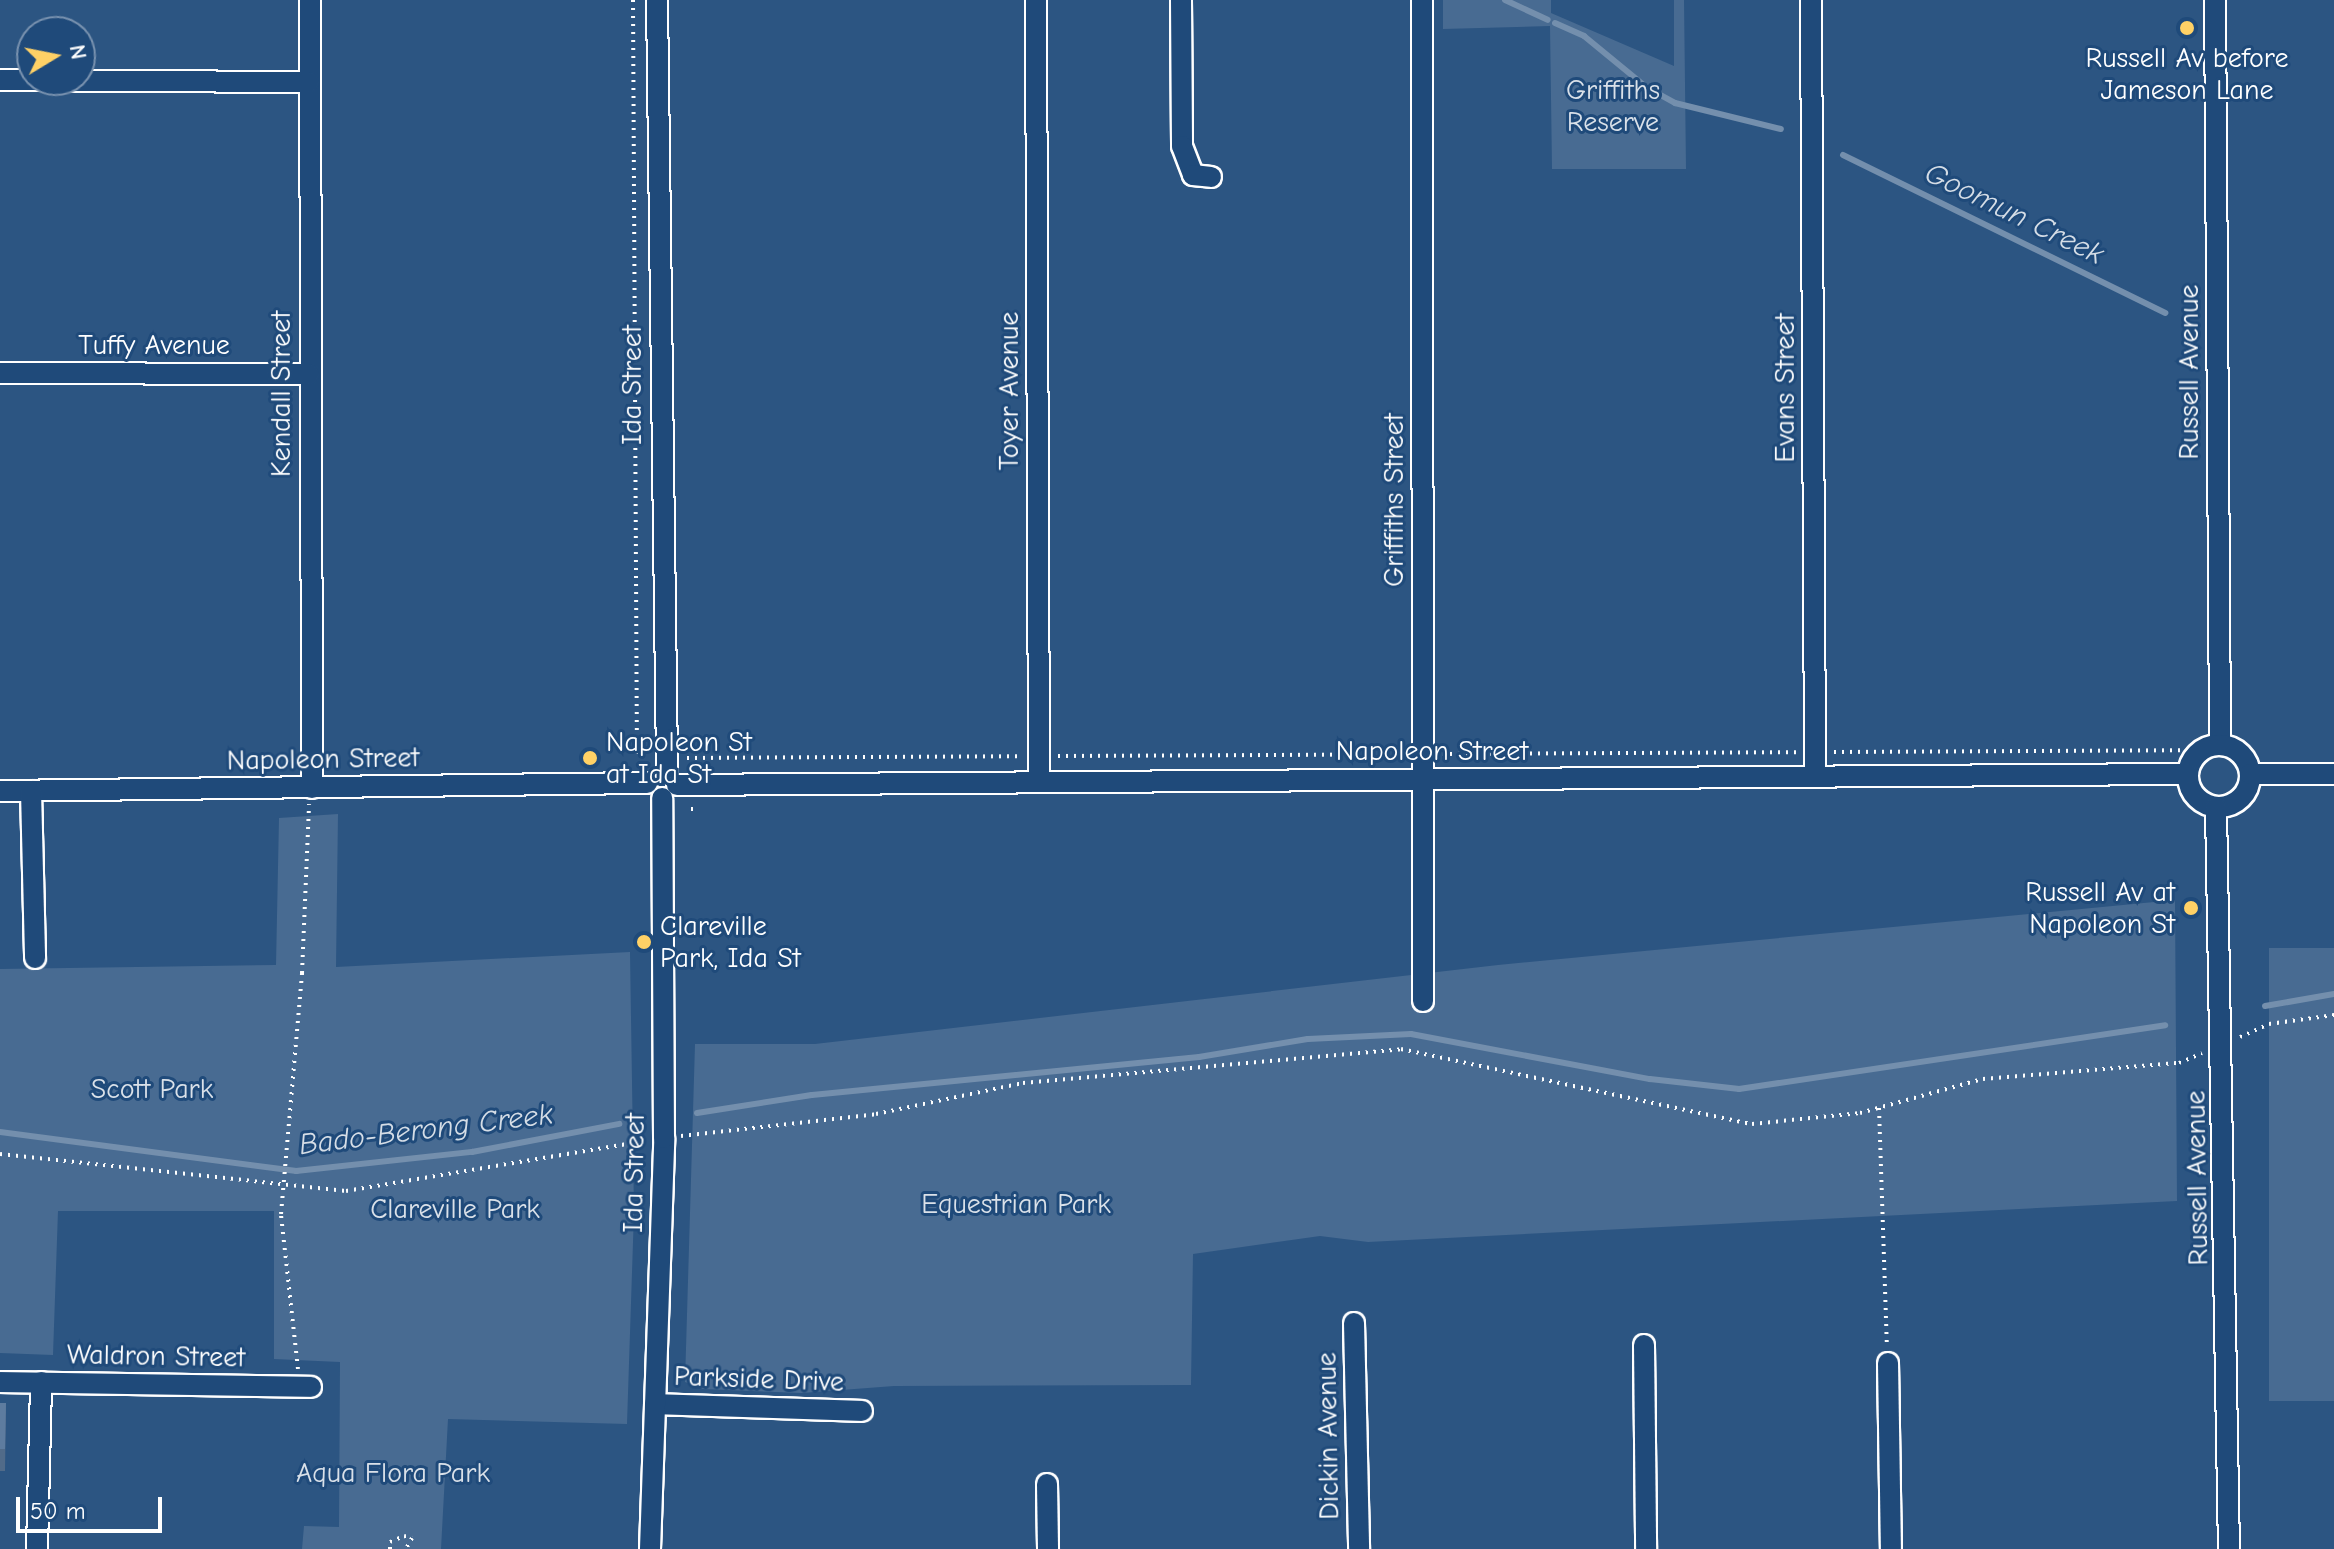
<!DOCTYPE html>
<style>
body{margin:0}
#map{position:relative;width:2334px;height:1549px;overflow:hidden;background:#2c5582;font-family:"Comic Neue",sans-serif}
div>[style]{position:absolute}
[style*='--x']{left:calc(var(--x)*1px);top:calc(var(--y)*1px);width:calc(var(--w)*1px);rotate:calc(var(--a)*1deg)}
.green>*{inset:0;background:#486b92;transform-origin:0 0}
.stream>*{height:6px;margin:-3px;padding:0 3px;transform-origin:3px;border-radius:3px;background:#748fad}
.path>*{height:4px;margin-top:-2px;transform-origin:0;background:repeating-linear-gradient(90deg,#fff 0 2px,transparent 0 8px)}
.roads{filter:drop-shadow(2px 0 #fff) drop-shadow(-2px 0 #fff) drop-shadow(0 2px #fff) drop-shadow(0 -2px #fff)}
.minor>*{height:20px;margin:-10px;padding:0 10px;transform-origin:10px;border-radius:10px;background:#1f4a7a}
.minor>.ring{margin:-10px;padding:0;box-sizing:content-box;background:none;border:20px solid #1f4a7a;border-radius:50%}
.wall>*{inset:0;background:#516b89}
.building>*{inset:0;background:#5e7c9f}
.dots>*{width:22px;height:22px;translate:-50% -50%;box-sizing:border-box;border:4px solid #1f4a7a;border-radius:50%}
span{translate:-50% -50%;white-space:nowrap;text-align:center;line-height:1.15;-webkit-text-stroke:6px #1f4a7a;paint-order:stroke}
.poi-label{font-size:28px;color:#fff}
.left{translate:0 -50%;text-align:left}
.right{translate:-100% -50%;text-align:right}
.park-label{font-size:28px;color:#dae1e9}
.street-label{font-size:28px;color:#fff}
.water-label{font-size:30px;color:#d5dde6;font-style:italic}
.north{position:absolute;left:16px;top:16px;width:80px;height:80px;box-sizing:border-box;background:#1f4a7a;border:2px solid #7992af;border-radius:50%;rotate:80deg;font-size:22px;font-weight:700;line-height:32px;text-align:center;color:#fff}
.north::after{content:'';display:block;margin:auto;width:28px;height:36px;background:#ffd166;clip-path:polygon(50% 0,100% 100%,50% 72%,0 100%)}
.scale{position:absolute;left:16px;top:1497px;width:146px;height:36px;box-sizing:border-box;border:4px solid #fff;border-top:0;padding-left:10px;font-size:24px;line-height:28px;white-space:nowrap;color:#fff;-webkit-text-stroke:6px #1f4a7a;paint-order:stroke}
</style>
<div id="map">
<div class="green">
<i style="clip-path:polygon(1443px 0,1551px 0,1551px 13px,1674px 66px,1674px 0,1684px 0,1686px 169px,1552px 169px,1550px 26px,1443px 29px)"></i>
<i style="clip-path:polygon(338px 814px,336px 967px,630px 952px,634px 1212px,627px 1424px,448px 1419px,441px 1549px,302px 1549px,304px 1526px,339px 1527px,340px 1362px,274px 1359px,274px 1211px,58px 1211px,53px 1355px,0 1353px,0 969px,276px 965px,279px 818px)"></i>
<i style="clip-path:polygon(2175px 900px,2177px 1201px,1368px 1242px,1320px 1236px,1193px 1254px,1191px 1385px,894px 1386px,802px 1393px,703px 1389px,685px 1382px,695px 1044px,815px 1044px,1498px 965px)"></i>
<i style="left:2334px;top:948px;width:453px;height:65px;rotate:90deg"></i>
</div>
<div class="stream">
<i style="--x:1505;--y:0;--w:47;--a:24.9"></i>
<i style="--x:1555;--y:23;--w:32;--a:24"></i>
<i style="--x:1584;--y:36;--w:80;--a:39.4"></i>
<i style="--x:1646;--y:87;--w:33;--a:29"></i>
<i style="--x:1675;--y:103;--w:109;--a:13.8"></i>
<i style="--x:1843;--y:155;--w:359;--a:26.1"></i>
<i style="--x:2265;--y:1006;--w:70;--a:-9.9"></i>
<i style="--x:697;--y:1113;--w:116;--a:-8.9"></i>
<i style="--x:812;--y:1095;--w:389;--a:-5.6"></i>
<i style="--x:1199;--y:1057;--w:110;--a:-9.4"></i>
<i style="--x:1308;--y:1039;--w:103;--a:-2.8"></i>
<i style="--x:1411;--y:1034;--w:243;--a:10.7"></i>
<i style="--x:1650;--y:1079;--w:90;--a:6.4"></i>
<i style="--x:1739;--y:1089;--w:431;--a:-8.5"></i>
<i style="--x:0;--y:1132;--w:299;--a:7.5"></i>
<i style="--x:296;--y:1171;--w:177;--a:-6.2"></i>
<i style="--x:472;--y:1152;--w:150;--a:-10.8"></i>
</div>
<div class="path">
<i style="--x:633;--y:0;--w:759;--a:89.7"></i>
<i style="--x:1834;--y:752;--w:346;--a:-0.3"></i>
<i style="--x:1442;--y:754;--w:355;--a:-0.3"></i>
<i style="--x:1058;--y:756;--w:347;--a:-0.3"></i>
<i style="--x:687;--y:758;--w:334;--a:-0.3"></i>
<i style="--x:691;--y:809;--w:8;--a:0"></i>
<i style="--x:2240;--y:1037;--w:32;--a:-24"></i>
<i style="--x:2269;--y:1024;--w:66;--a:-7.9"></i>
<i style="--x:1879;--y:1108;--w:238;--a:88.1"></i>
<i style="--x:681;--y:1136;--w:196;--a:-6.4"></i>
<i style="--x:876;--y:1114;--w:150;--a:-11.9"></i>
<i style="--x:1023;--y:1083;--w:380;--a:-5.1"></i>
<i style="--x:1401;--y:1049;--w:359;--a:12.1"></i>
<i style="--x:1752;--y:1124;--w:109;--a:-5.8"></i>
<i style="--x:1860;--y:1113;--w:128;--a:-15.5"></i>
<i style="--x:1983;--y:1079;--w:197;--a:-4.7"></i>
<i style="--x:2179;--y:1063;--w:25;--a:-23"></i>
<i style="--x:0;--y:1154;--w:348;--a:6.1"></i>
<i style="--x:346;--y:1191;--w:303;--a:-9.5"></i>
<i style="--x:298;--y:1369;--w:156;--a:-96.3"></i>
<i style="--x:281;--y:1214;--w:242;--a:-85"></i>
<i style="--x:302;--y:973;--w:169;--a:-87.6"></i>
<i style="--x:390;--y:1549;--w:7;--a:-90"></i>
<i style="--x:390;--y:1542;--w:15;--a:-23"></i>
<i style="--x:404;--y:1536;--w:8;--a:14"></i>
<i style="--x:412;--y:1538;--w:13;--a:119"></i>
</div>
<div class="roads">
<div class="minor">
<i style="--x:310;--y:0;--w:788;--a:89.85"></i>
<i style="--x:657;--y:0;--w:769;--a:89.25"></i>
<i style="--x:1036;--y:0;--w:781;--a:89.78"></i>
<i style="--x:1181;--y:0;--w:146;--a:89.6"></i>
<i style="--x:1182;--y:146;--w:31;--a:69"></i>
<i style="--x:1193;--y:175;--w:18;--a:6"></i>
<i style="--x:1422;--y:0;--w:1001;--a:89.94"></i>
<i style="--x:1811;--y:0;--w:776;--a:89.7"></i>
<i style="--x:2215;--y:0;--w:744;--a:89.61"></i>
<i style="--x:0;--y:80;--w:309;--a:0.4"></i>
<i style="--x:0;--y:373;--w:309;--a:0.2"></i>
<i class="ring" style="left:2188px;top:745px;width:42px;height:42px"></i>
<i style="--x:2250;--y:774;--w:84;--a:0"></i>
<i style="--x:677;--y:785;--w:1511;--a:-0.42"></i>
<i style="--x:0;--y:791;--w:647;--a:-0.71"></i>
<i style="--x:31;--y:791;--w:167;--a:88.6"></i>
<i style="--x:2216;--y:807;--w:742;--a:89"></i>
<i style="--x:1354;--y:1323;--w:226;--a:88.7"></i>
<i style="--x:1644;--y:1345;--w:204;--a:89.4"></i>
<i style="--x:1888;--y:1363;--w:186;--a:89.1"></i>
<i style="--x:0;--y:1382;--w:311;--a:0.9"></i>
<i style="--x:655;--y:1404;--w:207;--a:1.9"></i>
<i style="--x:1047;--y:1484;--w:65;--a:89.1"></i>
<i style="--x:37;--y:1549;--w:167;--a:-88.6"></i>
<i style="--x:650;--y:1549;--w:411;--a:-88"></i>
<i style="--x:664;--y:1138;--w:340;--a:-90.3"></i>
</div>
</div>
<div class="wall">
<i style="clip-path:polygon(0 1403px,6px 1403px,5px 1471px,0 1471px)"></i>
</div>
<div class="building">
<i style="clip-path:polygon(0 1403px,6px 1403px,5px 1449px,0 1449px)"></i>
</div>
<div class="dots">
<i style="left:2187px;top:28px;background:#ffd166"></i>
<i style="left:590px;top:758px;background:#ffd166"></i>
<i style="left:2191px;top:908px;background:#ffd166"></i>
<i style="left:644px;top:942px;background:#ffd166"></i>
</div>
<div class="poi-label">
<span style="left:2187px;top:74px">Russell Av before<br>Jameson Lane</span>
<span class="left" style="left:606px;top:758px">Napoleon St<br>at Ida St</span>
<span class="right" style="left:2175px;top:908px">Russell Av at<br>Napoleon St</span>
<span class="left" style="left:660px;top:942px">Clareville<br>Park, Ida St</span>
</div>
<div class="park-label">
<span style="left:1613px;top:106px">Griffiths<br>Reserve</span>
<span style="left:152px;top:1089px">Scott Park</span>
<span style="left:1016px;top:1204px">Equestrian Park</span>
<span style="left:455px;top:1209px">Clareville Park</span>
<span style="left:393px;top:1473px">Aqua Flora Park</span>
</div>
<div class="street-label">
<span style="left:154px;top:345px">Tuffy Avenue</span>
<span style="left:2189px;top:372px;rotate:-90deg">Russell Avenue</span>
<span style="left:632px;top:385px;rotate:-90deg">Ida Street</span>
<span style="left:1785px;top:388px;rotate:-90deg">Evans Street</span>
<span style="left:1009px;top:391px;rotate:-90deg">Toyer Avenue</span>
<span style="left:281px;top:394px;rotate:-90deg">Kendall Street</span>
<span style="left:1394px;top:500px;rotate:-90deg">Griffiths Street</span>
<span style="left:1432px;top:751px">Napoleon Street</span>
<span style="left:323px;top:759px;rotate:-1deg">Napoleon Street</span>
<span style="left:634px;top:1173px;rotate:-89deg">Ida Street</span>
<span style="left:2197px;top:1178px;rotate:-91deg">Russell Avenue</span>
<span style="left:156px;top:1356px;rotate:1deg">Waldron Street</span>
<span style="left:759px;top:1379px;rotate:2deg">Parkside Drive</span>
<span style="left:1328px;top:1436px;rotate:-91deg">Dickin Avenue</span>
</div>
<div class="water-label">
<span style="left:2014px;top:214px;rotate:26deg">Goomun Creek</span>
<span style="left:426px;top:1130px;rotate:-7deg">Bado-Berong Creek</span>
</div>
<div class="north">N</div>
<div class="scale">50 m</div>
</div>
